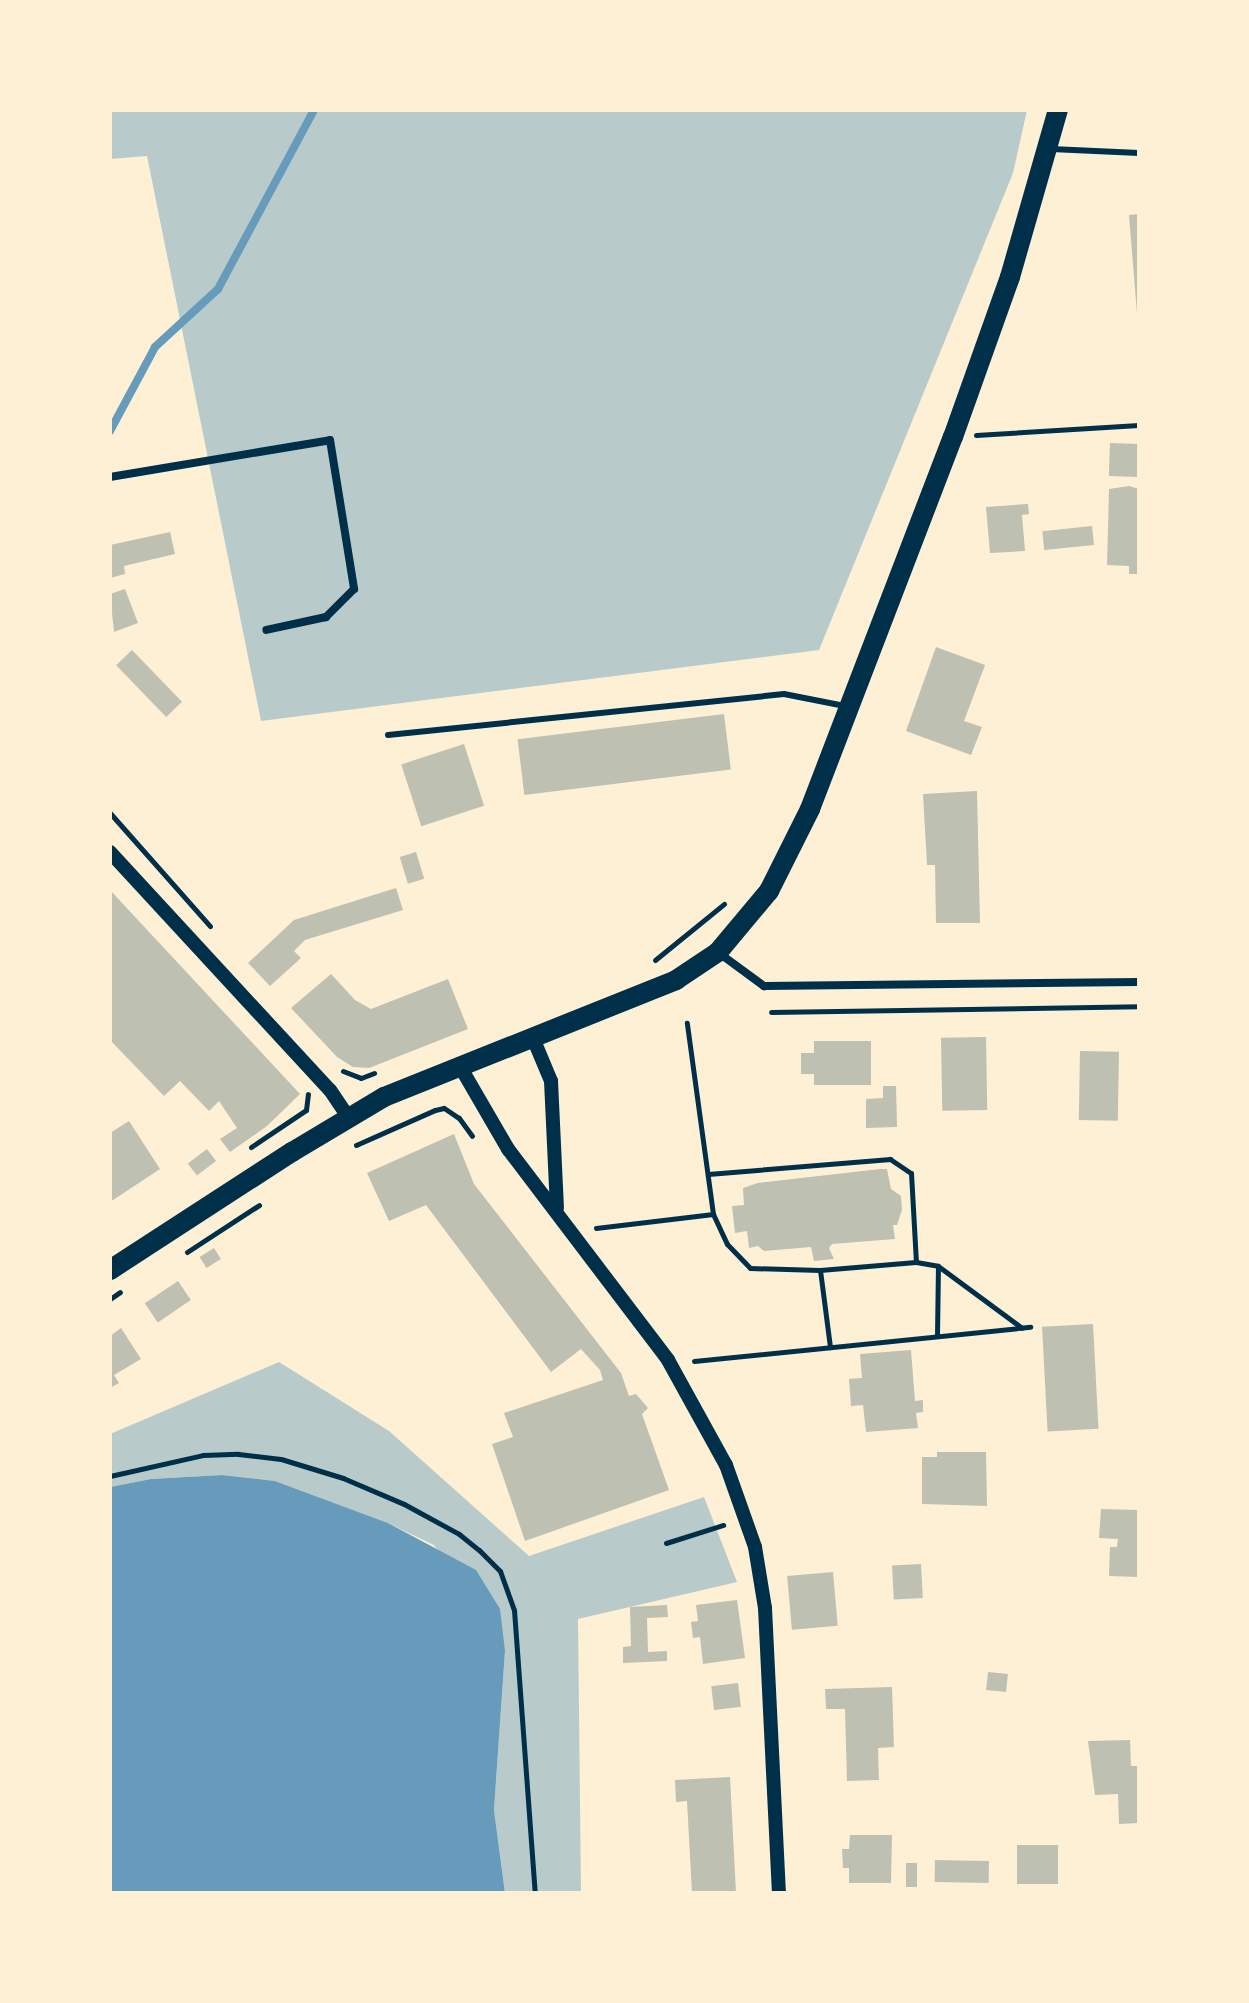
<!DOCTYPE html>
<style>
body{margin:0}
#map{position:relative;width:1249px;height:2003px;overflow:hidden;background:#fdf0d5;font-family:Mulish,sans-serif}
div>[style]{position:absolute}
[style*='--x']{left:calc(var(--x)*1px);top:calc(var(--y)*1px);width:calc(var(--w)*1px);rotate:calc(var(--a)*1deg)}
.green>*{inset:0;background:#b9caca}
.water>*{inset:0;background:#669bbc}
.stream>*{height:8px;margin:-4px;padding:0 4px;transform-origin:4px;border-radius:4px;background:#669bbc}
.building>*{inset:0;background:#bec0b2;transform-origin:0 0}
.path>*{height:5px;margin:-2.5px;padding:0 2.5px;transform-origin:2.5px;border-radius:2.5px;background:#003049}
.service>*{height:6px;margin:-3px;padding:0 3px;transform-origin:3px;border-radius:3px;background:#003049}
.minor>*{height:8px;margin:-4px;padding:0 4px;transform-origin:4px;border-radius:4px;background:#003049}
.tertiary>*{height:14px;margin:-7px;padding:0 7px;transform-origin:7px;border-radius:7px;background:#003049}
.primary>*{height:20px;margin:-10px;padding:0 10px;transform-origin:10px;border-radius:10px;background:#003049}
span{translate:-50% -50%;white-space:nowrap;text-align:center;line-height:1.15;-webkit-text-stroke:7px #fdf0d5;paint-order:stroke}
.frame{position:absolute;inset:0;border:112px solid #fdf0d5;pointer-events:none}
</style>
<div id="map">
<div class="green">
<i style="clip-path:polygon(110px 110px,1027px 110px,1013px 173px,819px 650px,261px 721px,147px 156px,110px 159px)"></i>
<i style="clip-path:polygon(279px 1362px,389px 1431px,529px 1556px,704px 1497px,737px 1582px,578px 1619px,581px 1893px,505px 1893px,494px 1810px,505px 1651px,434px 1545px,388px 1523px,275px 1481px,222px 1475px,151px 1479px,110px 1487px,110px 1434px)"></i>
</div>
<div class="water">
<i style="clip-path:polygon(222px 1475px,275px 1481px,388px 1523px,476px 1570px,500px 1609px,505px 1651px,494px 1810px,505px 1893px,110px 1893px,110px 1487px,151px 1479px)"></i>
</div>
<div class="stream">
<i style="--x:110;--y:431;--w:95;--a:-61.8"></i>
<i style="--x:155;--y:347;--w:86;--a:-42.6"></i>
<i style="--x:218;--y:289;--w:203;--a:-61.8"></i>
</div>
<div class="building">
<i style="clip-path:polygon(1139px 214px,1139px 313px,1137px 313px,1129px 215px)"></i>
<i style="left:1110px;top:443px;width:29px;height:33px;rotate:2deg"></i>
<i style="clip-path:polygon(1129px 486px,1139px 489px,1138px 574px,1129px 574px,1129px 566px,1107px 565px,1109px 489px)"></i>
<i style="clip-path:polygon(1028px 504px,1029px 514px,1022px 515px,1025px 551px,990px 553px,986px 507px)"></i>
<i style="left:1092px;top:526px;width:19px;height:50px;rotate:84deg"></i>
<i style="clip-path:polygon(170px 532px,175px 554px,124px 566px,125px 574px,110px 578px,110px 545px)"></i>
<i style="clip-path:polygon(125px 589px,138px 623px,114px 632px,110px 594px)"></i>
<i style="clip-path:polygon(936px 647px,985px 665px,964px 721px,982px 727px,971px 755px,906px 731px)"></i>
<i style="left:132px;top:650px;width:72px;height:22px;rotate:46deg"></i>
<i style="left:724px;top:714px;width:56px;height:208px;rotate:83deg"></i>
<i style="left:464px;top:744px;width:65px;height:66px;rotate:72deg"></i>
<i style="clip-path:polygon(977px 791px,980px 923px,936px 923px,935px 865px,927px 865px,923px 794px)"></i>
<i style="left:416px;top:852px;width:28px;height:17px;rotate:73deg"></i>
<i style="clip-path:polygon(396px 888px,403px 910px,305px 940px,294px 951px,301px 958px,270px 986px,248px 963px,294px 920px)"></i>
<i style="clip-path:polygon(110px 890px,300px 1094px,267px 1126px,230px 1152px,220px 1139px,237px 1128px,219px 1101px,209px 1111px,180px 1081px,164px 1096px,110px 1040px)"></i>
<i style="clip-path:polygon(331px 974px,355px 1000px,371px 1009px,448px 979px,468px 1029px,369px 1068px,353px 1067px,337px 1057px,291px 1008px)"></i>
<i style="left:986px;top:1037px;width:73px;height:45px;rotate:89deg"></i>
<i style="clip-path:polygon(814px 1041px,871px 1041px,871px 1085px,814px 1085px,814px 1074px,801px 1074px,801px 1053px,814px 1053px)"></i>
<i style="left:1080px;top:1051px;width:39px;height:69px;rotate:1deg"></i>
<i style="clip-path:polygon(883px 1086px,896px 1086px,897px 1127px,866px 1128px,866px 1099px,883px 1098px)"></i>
<i style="clip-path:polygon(129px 1121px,160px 1169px,110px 1202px,110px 1133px)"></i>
<i style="clip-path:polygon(454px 1134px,474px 1184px,621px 1373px,629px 1396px,636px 1394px,648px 1408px,642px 1414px,669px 1490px,525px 1541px,492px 1444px,513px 1437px,504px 1413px,603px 1380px,600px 1370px,581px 1349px,551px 1372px,426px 1205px,389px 1221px,367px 1173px)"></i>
<i style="left:207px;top:1149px;width:15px;height:24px;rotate:53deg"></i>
<i style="clip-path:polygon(880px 1169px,887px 1169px,891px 1189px,901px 1196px,902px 1210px,897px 1225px,893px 1225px,895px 1239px,832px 1244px,829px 1248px,834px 1259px,814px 1261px,811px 1247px,764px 1251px,758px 1246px,749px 1248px,747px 1231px,735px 1233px,732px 1206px,744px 1205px,743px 1188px,758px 1183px)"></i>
<i style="left:214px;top:1248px;width:13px;height:17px;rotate:58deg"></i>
<i style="left:178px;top:1281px;width:23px;height:40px;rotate:56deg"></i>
<i style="left:1093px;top:1324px;width:105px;height:51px;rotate:87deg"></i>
<i style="clip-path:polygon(121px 1328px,141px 1359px,114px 1375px,119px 1383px,110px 1388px,110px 1336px)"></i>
<i style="clip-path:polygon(911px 1350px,915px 1401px,923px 1400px,923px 1412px,916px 1413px,918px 1428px,866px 1432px,863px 1405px,851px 1406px,849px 1379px,862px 1378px,860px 1354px)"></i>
<i style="clip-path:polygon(937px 1452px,986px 1452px,987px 1506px,922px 1504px,922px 1457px,937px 1457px)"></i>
<i style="clip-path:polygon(1101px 1509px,1139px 1510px,1139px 1577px,1109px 1576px,1110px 1547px,1117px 1547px,1118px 1539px,1099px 1538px)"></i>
<i style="left:921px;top:1564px;width:34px;height:29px;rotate:87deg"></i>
<i style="left:833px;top:1572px;width:54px;height:46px;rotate:85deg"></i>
<i style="clip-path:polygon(737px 1600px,745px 1658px,703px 1664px,700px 1637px,693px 1638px,691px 1622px,698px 1621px,696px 1605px)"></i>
<i style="clip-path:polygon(667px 1605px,668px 1617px,647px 1618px,648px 1652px,667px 1651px,667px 1661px,623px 1663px,623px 1647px,631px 1646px,630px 1607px)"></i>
<i style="left:988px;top:1672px;width:20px;height:18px;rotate:6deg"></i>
<i style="left:738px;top:1683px;width:24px;height:27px;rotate:83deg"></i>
<i style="clip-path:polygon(892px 1687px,894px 1747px,878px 1748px,879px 1780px,847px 1781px,845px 1709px,826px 1709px,825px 1689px)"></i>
<i style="clip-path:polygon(1130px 1740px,1131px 1766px,1139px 1766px,1139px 1823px,1119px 1824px,1118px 1794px,1095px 1795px,1088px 1741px)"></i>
<i style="clip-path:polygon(730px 1777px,736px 1893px,692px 1893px,687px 1801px,676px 1802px,675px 1780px)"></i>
<i style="clip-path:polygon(850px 1835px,892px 1835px,891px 1883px,849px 1883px,849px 1868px,843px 1868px,842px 1849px,849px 1849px)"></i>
<i style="left:1017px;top:1845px;width:41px;height:39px"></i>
<i style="left:935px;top:1860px;width:54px;height:22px;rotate:1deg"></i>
<i style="left:906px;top:1863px;width:11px;height:24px"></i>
</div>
<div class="path">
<i style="--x:976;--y:435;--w:163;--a:-3.5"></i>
<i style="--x:110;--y:813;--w:151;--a:48.5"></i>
<i style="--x:655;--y:960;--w:89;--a:-39.1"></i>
<i style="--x:771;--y:1012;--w:368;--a:-0.9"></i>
<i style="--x:343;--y:1071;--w:19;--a:21"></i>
<i style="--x:361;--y:1078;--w:14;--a:-21"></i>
<i style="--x:435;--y:1110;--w:9;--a:-13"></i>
<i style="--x:444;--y:1108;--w:18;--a:34"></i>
<i style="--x:459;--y:1118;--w:22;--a:54"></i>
<i style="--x:356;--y:1145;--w:86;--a:-23.9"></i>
<i style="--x:251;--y:1147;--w:66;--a:-33.9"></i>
<i style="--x:306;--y:1110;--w:16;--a:-83"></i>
<i style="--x:708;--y:1174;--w:183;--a:-4.7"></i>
<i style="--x:890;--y:1159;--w:25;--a:34"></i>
<i style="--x:911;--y:1173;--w:89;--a:86.8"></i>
<i style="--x:713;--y:1214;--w:33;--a:65"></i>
<i style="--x:727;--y:1244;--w:33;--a:46"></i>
<i style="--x:750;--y:1268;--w:70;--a:1.6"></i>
<i style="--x:820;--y:1270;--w:78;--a:82.6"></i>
<i style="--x:596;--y:1228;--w:118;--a:-6.8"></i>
<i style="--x:713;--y:1214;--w:193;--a:-97.8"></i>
<i style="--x:187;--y:1252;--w:86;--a:-33.1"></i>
<i style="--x:820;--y:1270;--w:96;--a:-4.8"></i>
<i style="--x:916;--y:1262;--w:22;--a:10"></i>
<i style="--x:110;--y:1299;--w:12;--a:-35"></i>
<i style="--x:937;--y:1336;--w:70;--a:-89.2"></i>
<i style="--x:938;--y:1266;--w:104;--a:36.4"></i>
<i style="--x:694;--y:1361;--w:338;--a:-5.8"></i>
<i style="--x:110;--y:1476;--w:95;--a:-12.7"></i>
<i style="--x:203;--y:1455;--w:35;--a:-2"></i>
<i style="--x:238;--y:1454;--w:43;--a:6.6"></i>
<i style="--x:281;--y:1459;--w:65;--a:17"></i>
<i style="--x:343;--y:1478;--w:66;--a:23.1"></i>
<i style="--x:404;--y:1504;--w:63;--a:28.6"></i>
<i style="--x:459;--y:1534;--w:26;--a:39"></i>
<i style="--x:479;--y:1550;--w:30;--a:45"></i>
<i style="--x:500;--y:1571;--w:41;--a:70.3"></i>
<i style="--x:514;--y:1610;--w:284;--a:85.8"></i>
<i style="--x:666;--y:1543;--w:60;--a:-17.5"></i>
</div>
<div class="service">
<i style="--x:1051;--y:149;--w:88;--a:2.6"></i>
<i style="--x:388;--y:735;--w:398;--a:-5.9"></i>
<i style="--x:784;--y:694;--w:62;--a:11.1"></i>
</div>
<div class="minor">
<i style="--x:110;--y:477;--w:223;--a:-9.5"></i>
<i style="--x:330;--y:440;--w:151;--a:80.8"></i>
<i style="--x:354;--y:589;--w:40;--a:135"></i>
<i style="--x:326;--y:617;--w:61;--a:167.8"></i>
<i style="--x:719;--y:953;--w:56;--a:36.3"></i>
<i style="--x:764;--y:986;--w:375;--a:-0.6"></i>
</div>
<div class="tertiary">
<i style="--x:110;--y:852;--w:324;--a:47.3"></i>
<i style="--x:330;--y:1090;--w:32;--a:56"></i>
<i style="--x:533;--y:1038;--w:47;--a:67.3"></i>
<i style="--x:551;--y:1081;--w:127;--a:87.3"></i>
<i style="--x:461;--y:1068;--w:94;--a:59.9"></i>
<i style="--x:508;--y:1149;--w:265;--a:52.8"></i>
<i style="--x:668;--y:1360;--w:120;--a:61.1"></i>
<i style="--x:726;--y:1465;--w:87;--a:70.5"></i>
<i style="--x:755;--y:1547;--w:62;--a:80.7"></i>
<i style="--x:765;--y:1608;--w:285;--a:87.2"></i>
</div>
<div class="primary">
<i style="--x:110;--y:1270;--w:217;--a:-33"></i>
<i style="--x:292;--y:1152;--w:107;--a:-30.9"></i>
<i style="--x:384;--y:1097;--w:315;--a:-21.8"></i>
<i style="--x:676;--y:980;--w:50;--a:-33.7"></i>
<i style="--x:718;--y:952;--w:80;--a:-50.1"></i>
<i style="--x:769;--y:891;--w:92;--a:-63.4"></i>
<i style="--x:810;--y:809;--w:399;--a:-69"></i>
<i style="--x:953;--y:437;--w:170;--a:-70.4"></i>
<i style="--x:1010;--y:277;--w:174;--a:-74"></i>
</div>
<div class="frame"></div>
</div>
